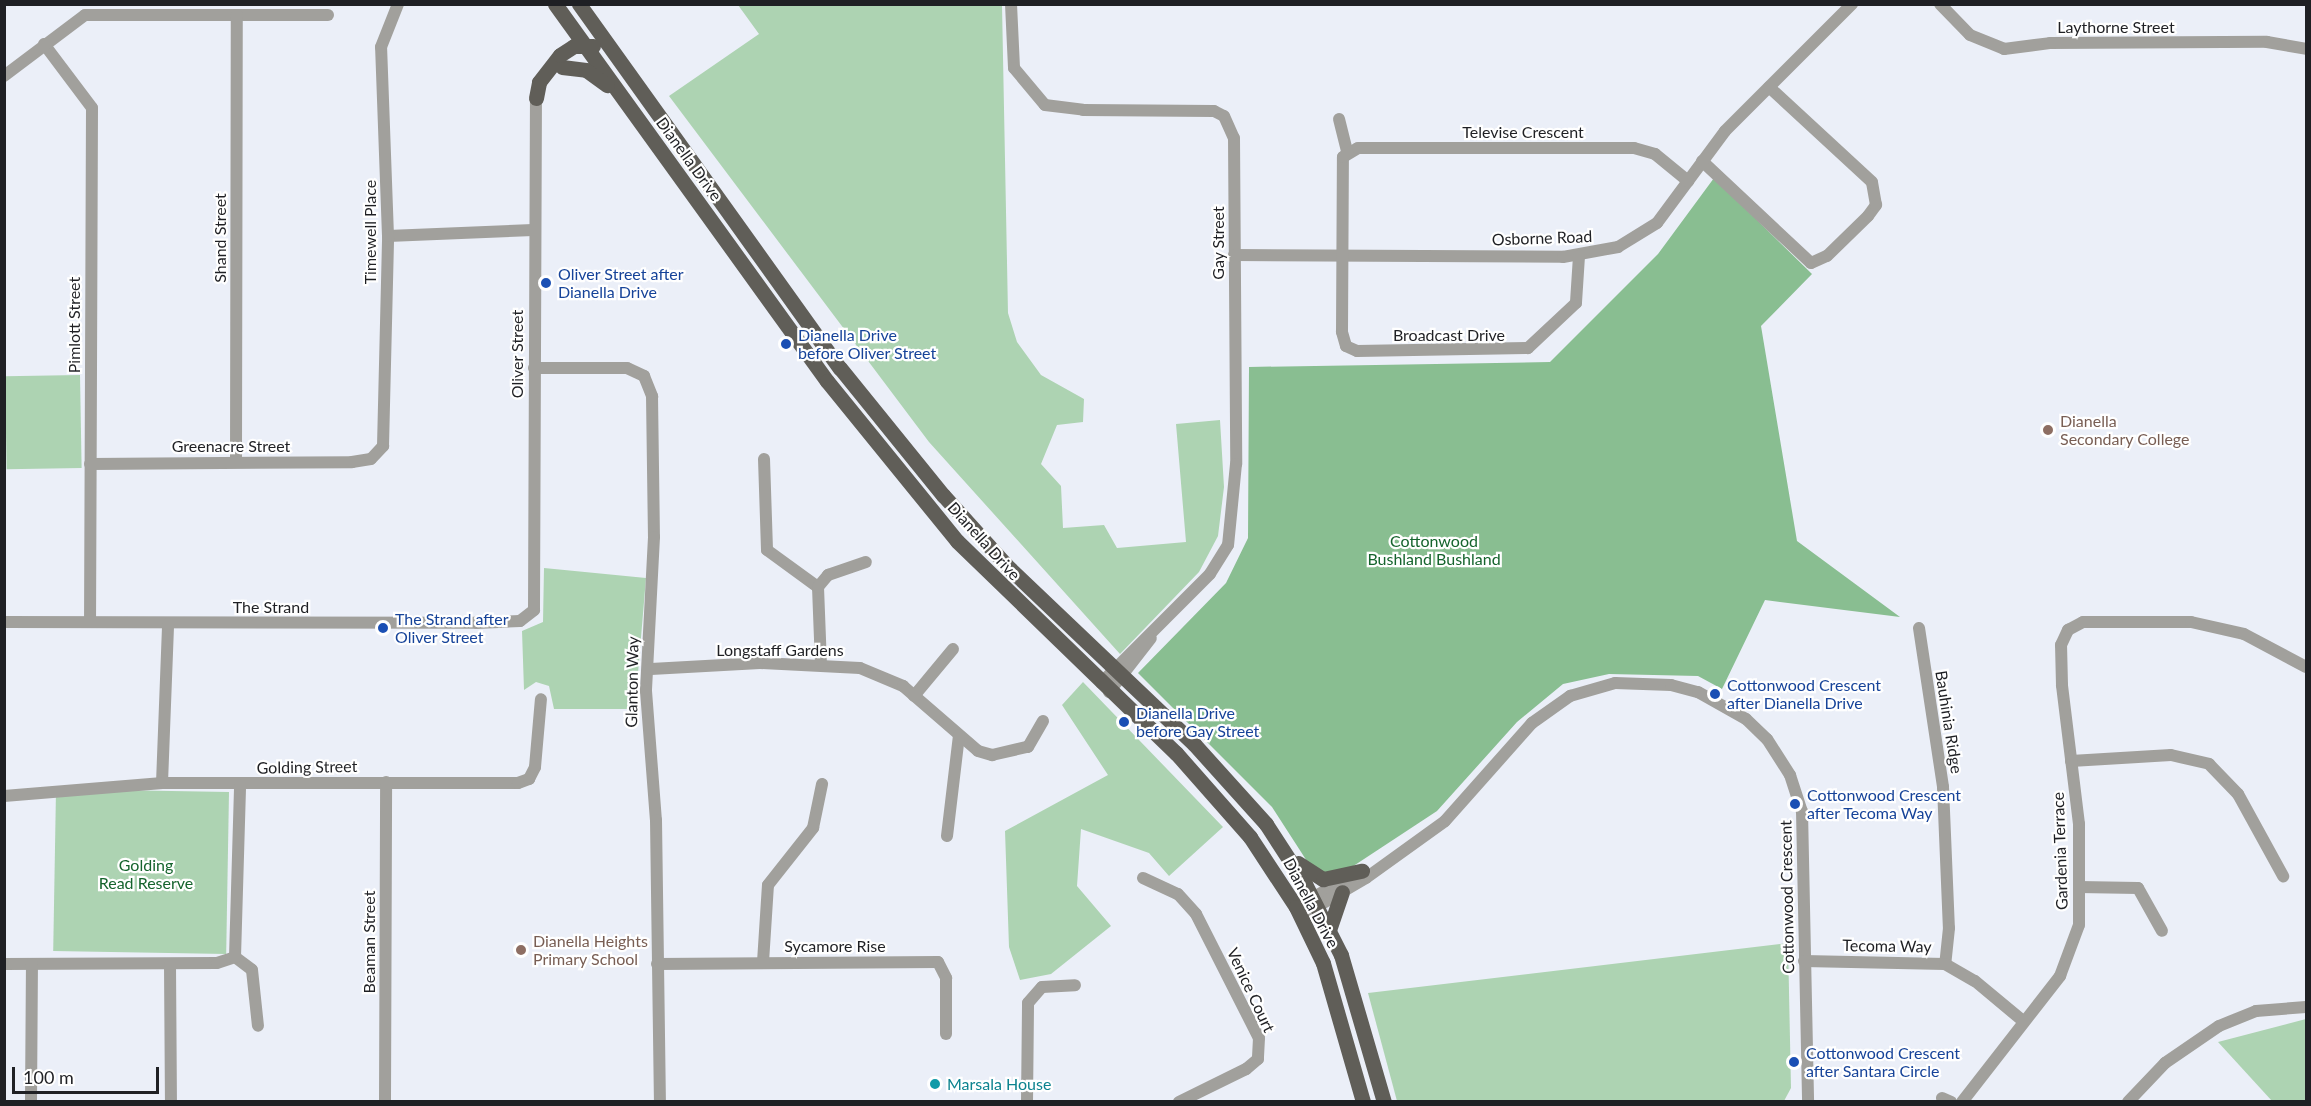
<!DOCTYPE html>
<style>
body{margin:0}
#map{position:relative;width:2311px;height:1106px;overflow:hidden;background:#ebeff8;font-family:Lato,sans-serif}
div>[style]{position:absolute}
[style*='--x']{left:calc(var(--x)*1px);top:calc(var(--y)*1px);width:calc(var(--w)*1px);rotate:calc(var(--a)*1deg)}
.green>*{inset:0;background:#add3b2;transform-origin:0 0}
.forest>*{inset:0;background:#89be91}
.minor>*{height:12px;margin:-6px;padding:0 6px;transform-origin:6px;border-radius:6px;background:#a1a09c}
.major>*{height:15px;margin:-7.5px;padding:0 7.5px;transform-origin:7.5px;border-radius:7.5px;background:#605e58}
.dots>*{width:16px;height:16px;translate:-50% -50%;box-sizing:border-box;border:3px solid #fff;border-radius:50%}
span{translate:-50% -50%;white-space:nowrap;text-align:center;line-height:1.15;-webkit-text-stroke:4.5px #fff;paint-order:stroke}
.street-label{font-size:16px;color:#1f2024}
.transit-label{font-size:16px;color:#164399}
.left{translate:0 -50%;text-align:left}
.education-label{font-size:16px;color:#785e54}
.park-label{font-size:16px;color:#15642d}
.culture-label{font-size:16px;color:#0d838f}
.frame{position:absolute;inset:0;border:6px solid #1f2024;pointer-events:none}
.scale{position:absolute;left:12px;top:1067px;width:147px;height:27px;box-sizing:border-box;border:3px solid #1f2024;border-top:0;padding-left:8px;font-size:18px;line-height:21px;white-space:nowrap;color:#1f2024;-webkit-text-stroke:4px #fff;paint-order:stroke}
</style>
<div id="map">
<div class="green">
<i style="clip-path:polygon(738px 5px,1002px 5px,1008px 313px,1017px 342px,1041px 375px,1084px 399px,1083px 422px,1057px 425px,1041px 464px,1061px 486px,1063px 528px,1104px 525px,1117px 548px,1186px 542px,1176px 424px,1220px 420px,1224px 487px,1218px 536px,1199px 572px,1120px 654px,929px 442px,669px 96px,759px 34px)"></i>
<i style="left:80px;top:375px;width:93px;height:75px;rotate:89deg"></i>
<i style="clip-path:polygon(544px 568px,646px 578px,635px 709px,554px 709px,549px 686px,536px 682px,524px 690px,522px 631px,543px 622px)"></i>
<i style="clip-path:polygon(1083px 682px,1223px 827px,1169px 876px,1149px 853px,1081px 829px,1077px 886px,1111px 926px,1051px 974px,1020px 980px,1009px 947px,1005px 831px,1108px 775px,1062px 705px)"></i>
<i style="left:229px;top:792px;width:162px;height:173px;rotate:91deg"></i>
<i style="clip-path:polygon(1788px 943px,1791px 1088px,1784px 1101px,1397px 1101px,1368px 993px)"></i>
<i style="clip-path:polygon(2306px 1019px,2306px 1101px,2272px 1101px,2218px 1042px)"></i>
</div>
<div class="forest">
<i style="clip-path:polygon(1714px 178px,1812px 274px,1761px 326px,1797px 541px,1900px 617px,1765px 600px,1722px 689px,1698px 676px,1609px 674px,1563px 684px,1517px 722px,1437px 811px,1323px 886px,1272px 807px,1138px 673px,1226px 583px,1248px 538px,1249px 367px,1550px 362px,1658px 254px)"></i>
</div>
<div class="minor">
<i style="--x:1011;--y:4;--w:64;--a:87.3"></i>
<i style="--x:1014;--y:68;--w:48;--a:50"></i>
<i style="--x:1045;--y:105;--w:38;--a:7"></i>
<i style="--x:1083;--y:110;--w:131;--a:0.4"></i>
<i style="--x:1214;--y:111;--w:11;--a:27"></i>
<i style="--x:1224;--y:116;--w:24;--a:66"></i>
<i style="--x:1234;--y:138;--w:326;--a:89.6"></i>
<i style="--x:1236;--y:464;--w:81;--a:95.6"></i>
<i style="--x:1228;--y:545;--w:34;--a:122"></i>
<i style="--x:1210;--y:574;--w:154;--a:135"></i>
<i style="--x:1940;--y:4;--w:43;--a:45.9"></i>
<i style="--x:1970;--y:35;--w:37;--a:22"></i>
<i style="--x:2004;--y:49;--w:46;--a:-7.4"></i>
<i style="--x:2050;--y:43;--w:217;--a:-0.3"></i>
<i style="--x:2267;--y:42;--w:40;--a:10"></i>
<i style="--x:44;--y:44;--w:80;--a:53.1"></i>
<i style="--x:92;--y:108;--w:514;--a:90.22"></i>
<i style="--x:4;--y:76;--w:101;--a:-37"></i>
<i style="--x:85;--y:15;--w:243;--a:0"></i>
<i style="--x:1339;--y:119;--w:33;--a:76"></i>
<i style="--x:1702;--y:161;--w:149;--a:43.1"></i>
<i style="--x:1811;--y:263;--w:17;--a:-24"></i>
<i style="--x:1827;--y:256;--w:57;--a:-44.3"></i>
<i style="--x:1868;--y:216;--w:14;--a:-54"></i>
<i style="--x:1876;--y:205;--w:23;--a:-100"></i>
<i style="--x:1872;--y:182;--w:140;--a:-137.3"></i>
<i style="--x:388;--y:236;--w:145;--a:-2.4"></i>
<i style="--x:1234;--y:255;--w:329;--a:0.3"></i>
<i style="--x:1563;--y:257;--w:56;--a:-10.3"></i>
<i style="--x:1618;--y:247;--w:46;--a:-31.6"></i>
<i style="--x:1657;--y:223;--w:114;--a:-53.5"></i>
<i style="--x:1725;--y:131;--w:180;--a:-45"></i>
<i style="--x:1579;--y:256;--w:47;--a:93.7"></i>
<i style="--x:1576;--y:303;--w:66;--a:136.8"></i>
<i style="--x:1528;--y:348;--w:171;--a:179"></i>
<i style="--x:1357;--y:351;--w:12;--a:-156"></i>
<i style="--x:1346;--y:346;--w:15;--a:-106"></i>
<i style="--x:1342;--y:332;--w:175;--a:-89.7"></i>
<i style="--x:1343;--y:157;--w:17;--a:-31"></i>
<i style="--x:1358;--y:148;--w:276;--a:0"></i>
<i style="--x:1634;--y:148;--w:22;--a:16"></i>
<i style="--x:1655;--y:154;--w:43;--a:39.3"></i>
<i style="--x:534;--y:368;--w:93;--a:0"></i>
<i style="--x:627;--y:368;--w:19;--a:25"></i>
<i style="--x:644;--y:376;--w:22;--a:68"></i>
<i style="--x:652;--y:396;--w:141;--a:89.2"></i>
<i style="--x:654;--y:537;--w:154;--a:93"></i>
<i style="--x:646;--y:691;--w:129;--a:85.6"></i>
<i style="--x:656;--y:820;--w:282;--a:89.2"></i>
<i style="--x:764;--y:459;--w:91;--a:88.1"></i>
<i style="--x:767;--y:550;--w:63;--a:36"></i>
<i style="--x:236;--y:462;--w:447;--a:-89.9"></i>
<i style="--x:90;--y:464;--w:262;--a:-0.4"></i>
<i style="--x:352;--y:462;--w:19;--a:-9"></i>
<i style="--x:371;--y:459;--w:18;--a:-47"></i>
<i style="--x:383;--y:446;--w:210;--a:-88.6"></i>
<i style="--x:388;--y:236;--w:189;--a:-92.1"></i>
<i style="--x:381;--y:47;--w:46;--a:-68.4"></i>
<i style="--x:818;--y:587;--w:77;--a:87.8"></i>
<i style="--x:818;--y:587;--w:16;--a:-50"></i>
<i style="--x:828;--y:575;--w:40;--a:-18.9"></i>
<i style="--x:4;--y:622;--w:473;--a:0.1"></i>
<i style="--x:477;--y:623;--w:43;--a:-2.7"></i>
<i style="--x:520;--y:621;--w:18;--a:-38"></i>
<i style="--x:534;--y:610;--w:512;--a:-89.78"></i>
<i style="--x:1919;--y:628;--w:161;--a:81.4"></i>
<i style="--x:1943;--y:787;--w:141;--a:87.6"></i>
<i style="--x:1949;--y:928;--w:36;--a:96"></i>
<i style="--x:651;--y:669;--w:109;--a:-3.2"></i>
<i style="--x:760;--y:663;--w:100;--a:2.9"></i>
<i style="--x:860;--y:668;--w:47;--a:22.7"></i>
<i style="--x:903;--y:686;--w:99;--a:40.9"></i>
<i style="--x:978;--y:751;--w:15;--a:16"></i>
<i style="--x:992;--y:755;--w:37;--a:-13"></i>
<i style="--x:1028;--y:747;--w:30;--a:-60"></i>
<i style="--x:1109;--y:692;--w:68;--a:-52.1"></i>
<i style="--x:914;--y:696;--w:61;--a:-50.3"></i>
<i style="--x:2071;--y:761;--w:100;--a:-3.4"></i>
<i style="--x:2171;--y:755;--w:39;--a:13"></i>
<i style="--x:2209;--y:764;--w:42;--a:46"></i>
<i style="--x:2238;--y:794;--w:94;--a:61.2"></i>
<i style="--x:162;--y:783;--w:159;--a:-87.8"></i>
<i style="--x:4;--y:796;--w:159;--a:-4.7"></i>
<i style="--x:162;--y:783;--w:356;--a:0"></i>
<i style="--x:518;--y:783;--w:12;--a:-20"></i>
<i style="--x:529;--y:779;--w:13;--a:-63"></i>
<i style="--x:535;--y:767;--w:68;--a:-85"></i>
<i style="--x:947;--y:836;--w:101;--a:-83.2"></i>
<i style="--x:1143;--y:878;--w:38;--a:25"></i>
<i style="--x:1178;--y:894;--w:27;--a:48"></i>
<i style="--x:1196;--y:914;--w:139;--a:63.1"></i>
<i style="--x:1259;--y:1038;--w:21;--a:93"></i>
<i style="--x:1258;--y:1059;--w:16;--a:140"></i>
<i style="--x:1246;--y:1069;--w:75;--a:153.8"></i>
<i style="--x:2079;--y:887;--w:59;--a:1"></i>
<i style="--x:2138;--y:888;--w:49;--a:60.8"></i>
<i style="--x:1296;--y:907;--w:62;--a:-29.1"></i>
<i style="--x:1301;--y:916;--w:75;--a:-30.3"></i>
<i style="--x:1366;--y:878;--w:97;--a:-35.8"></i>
<i style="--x:1445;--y:821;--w:131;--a:-48.4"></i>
<i style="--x:1532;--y:723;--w:47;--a:-35.4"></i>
<i style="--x:1570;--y:696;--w:47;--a:-16.1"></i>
<i style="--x:1615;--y:683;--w:56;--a:2"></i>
<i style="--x:1671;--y:685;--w:28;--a:15"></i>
<i style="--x:1698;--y:692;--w:55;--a:29.4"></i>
<i style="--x:1746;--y:719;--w:29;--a:44"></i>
<i style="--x:1767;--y:739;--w:43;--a:57.4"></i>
<i style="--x:1790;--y:775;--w:38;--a:72"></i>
<i style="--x:1802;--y:811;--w:291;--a:88.8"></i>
<i style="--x:235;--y:957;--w:21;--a:37"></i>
<i style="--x:252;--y:970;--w:56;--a:83.9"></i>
<i style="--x:1804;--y:961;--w:141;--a:1.2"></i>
<i style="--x:1945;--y:964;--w:34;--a:30"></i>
<i style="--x:1975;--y:981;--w:62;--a:39.8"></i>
<i style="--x:763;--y:962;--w:77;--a:-86.3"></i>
<i style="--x:768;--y:885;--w:73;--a:-51.7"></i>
<i style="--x:813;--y:828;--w:45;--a:-78.4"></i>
<i style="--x:4;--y:964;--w:213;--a:-0.3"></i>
<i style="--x:217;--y:963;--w:19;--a:-18"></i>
<i style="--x:235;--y:957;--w:172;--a:-88.3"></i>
<i style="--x:657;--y:964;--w:281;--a:-0.4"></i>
<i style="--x:938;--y:962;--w:18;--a:63"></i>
<i style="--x:946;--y:978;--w:56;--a:90"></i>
<i style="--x:170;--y:965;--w:137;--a:89.6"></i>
<i style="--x:1942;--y:1098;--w:10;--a:24"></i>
<i style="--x:31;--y:1102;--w:138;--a:-89.6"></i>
<i style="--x:385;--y:1102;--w:320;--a:-89.8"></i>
<i style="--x:1027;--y:1102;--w:99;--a:-89.4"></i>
<i style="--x:1028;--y:1003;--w:21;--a:-49"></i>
<i style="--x:1042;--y:987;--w:33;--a:-3"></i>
<i style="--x:1962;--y:1102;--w:160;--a:-52.1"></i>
<i style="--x:2060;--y:976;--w:54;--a:-69.6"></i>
<i style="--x:2079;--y:925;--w:101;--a:-90"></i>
<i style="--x:2079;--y:824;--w:140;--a:-97"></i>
<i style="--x:2062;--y:685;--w:40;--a:-91.4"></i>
<i style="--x:2061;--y:645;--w:17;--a:-65"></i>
<i style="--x:2068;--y:630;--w:17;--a:-28"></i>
<i style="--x:2083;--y:622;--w:108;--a:0"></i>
<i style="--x:2191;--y:622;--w:54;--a:12.8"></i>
<i style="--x:2244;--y:634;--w:70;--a:28"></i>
<i style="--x:2128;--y:1102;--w:54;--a:-46.5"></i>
<i style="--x:2165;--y:1063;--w:65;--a:-34.4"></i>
<i style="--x:2219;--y:1026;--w:40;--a:-22"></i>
<i style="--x:2256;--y:1011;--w:50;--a:-4.6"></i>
</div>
<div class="major">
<i style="--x:555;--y:4;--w:465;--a:54.2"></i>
<i style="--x:827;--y:381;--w:206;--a:50.9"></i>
<i style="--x:957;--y:541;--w:305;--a:44.1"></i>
<i style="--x:1176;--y:753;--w:112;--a:48.6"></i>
<i style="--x:1250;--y:837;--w:84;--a:56.7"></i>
<i style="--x:1296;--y:907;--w:62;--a:64.3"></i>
<i style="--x:1323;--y:963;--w:145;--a:73.9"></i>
<i style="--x:579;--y:4;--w:448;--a:54.4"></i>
<i style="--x:840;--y:368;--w:164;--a:51"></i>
<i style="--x:943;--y:495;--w:94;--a:48"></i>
<i style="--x:1006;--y:565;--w:260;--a:43.6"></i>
<i style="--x:1194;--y:744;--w:108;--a:48"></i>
<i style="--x:1266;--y:824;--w:72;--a:57"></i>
<i style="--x:1305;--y:884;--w:80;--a:63.1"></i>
<i style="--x:1341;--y:955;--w:153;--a:73.7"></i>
<i style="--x:562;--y:67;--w:24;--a:7"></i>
<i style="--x:586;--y:70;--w:26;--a:36"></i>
<i style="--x:536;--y:98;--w:16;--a:-79"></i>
<i style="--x:539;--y:82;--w:34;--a:-52"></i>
<i style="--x:560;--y:55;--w:17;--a:-33"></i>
<i style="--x:574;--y:46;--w:19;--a:0"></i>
<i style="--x:1298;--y:863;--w:30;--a:33"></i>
<i style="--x:1323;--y:879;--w:40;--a:-12"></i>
<i style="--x:1329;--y:930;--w:40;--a:-71.1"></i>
</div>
<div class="dots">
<i style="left:546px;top:283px;background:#1a4fb4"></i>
<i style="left:786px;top:344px;background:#1a4fb4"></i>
<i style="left:2048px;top:430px;background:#8d6e63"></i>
<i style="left:383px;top:628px;background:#1a4fb4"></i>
<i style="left:1715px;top:694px;background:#1a4fb4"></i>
<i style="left:1124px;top:722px;background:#1a4fb4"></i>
<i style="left:1795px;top:804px;background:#1a4fb4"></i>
<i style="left:521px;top:950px;background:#8d6e63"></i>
<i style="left:1794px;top:1062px;background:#1a4fb4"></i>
<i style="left:935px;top:1084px;background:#0f9aa8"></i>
</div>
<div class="street-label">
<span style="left:2116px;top:27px">Laythorne Street</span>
<span style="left:1523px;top:132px">Televise Crescent</span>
<span style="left:689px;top:159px;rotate:54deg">Dianella Drive</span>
<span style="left:370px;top:232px;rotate:-90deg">Timewell Place</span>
<span style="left:220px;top:238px;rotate:-90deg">Shand Street</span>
<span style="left:1542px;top:238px;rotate:-2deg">Osborne Road</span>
<span style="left:1218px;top:243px;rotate:-90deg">Gay Street</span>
<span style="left:74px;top:325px;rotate:-90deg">Pimlott Street</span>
<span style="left:1449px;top:335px">Broadcast Drive</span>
<span style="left:517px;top:354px;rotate:-90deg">Oliver Street</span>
<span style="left:231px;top:446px">Greenacre Street</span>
<span style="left:984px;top:541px;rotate:48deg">Dianella Drive</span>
<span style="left:271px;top:607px">The Strand</span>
<span style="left:780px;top:650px">Longstaff Gardens</span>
<span style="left:632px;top:682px;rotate:-89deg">Glanton Way</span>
<span style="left:1949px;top:722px;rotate:81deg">Bauhinia Ridge</span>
<span style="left:307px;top:767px;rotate:-1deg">Golding Street</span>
<span style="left:2060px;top:851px;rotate:-92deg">Gardenia Terrace</span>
<span style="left:1787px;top:897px;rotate:-91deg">Cottonwood Crescent</span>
<span style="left:1311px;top:903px;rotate:62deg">Dianella Drive</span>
<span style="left:369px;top:942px;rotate:-90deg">Beaman Street</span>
<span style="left:835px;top:946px">Sycamore Rise</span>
<span style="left:1887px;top:946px;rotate:1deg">Tecoma Way</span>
<span style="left:1251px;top:990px;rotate:65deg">Venice Court</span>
</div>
<div class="transit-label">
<span class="left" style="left:558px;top:283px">Oliver Street after<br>Dianella Drive</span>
<span class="left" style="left:798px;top:344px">Dianella Drive<br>before Oliver Street</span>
<span class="left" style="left:395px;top:628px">The Strand after<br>Oliver Street</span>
<span class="left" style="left:1727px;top:694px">Cottonwood Crescent<br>after Dianella Drive</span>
<span class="left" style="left:1136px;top:722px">Dianella Drive<br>before Gay Street</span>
<span class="left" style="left:1807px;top:804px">Cottonwood Crescent<br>after Tecoma Way</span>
<span class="left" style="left:1806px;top:1062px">Cottonwood Crescent<br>after Santara Circle</span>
</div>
<div class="education-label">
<span class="left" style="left:2060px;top:430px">Dianella<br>Secondary College</span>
<span class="left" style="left:533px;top:950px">Dianella Heights<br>Primary School</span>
</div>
<div class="park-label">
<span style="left:1434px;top:550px">Cottonwood<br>Bushland Bushland</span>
<span style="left:146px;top:874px">Golding<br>Read Reserve</span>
</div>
<div class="culture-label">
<span class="left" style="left:947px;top:1084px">Marsala House</span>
</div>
<div class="frame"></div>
<div class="scale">100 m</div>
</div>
